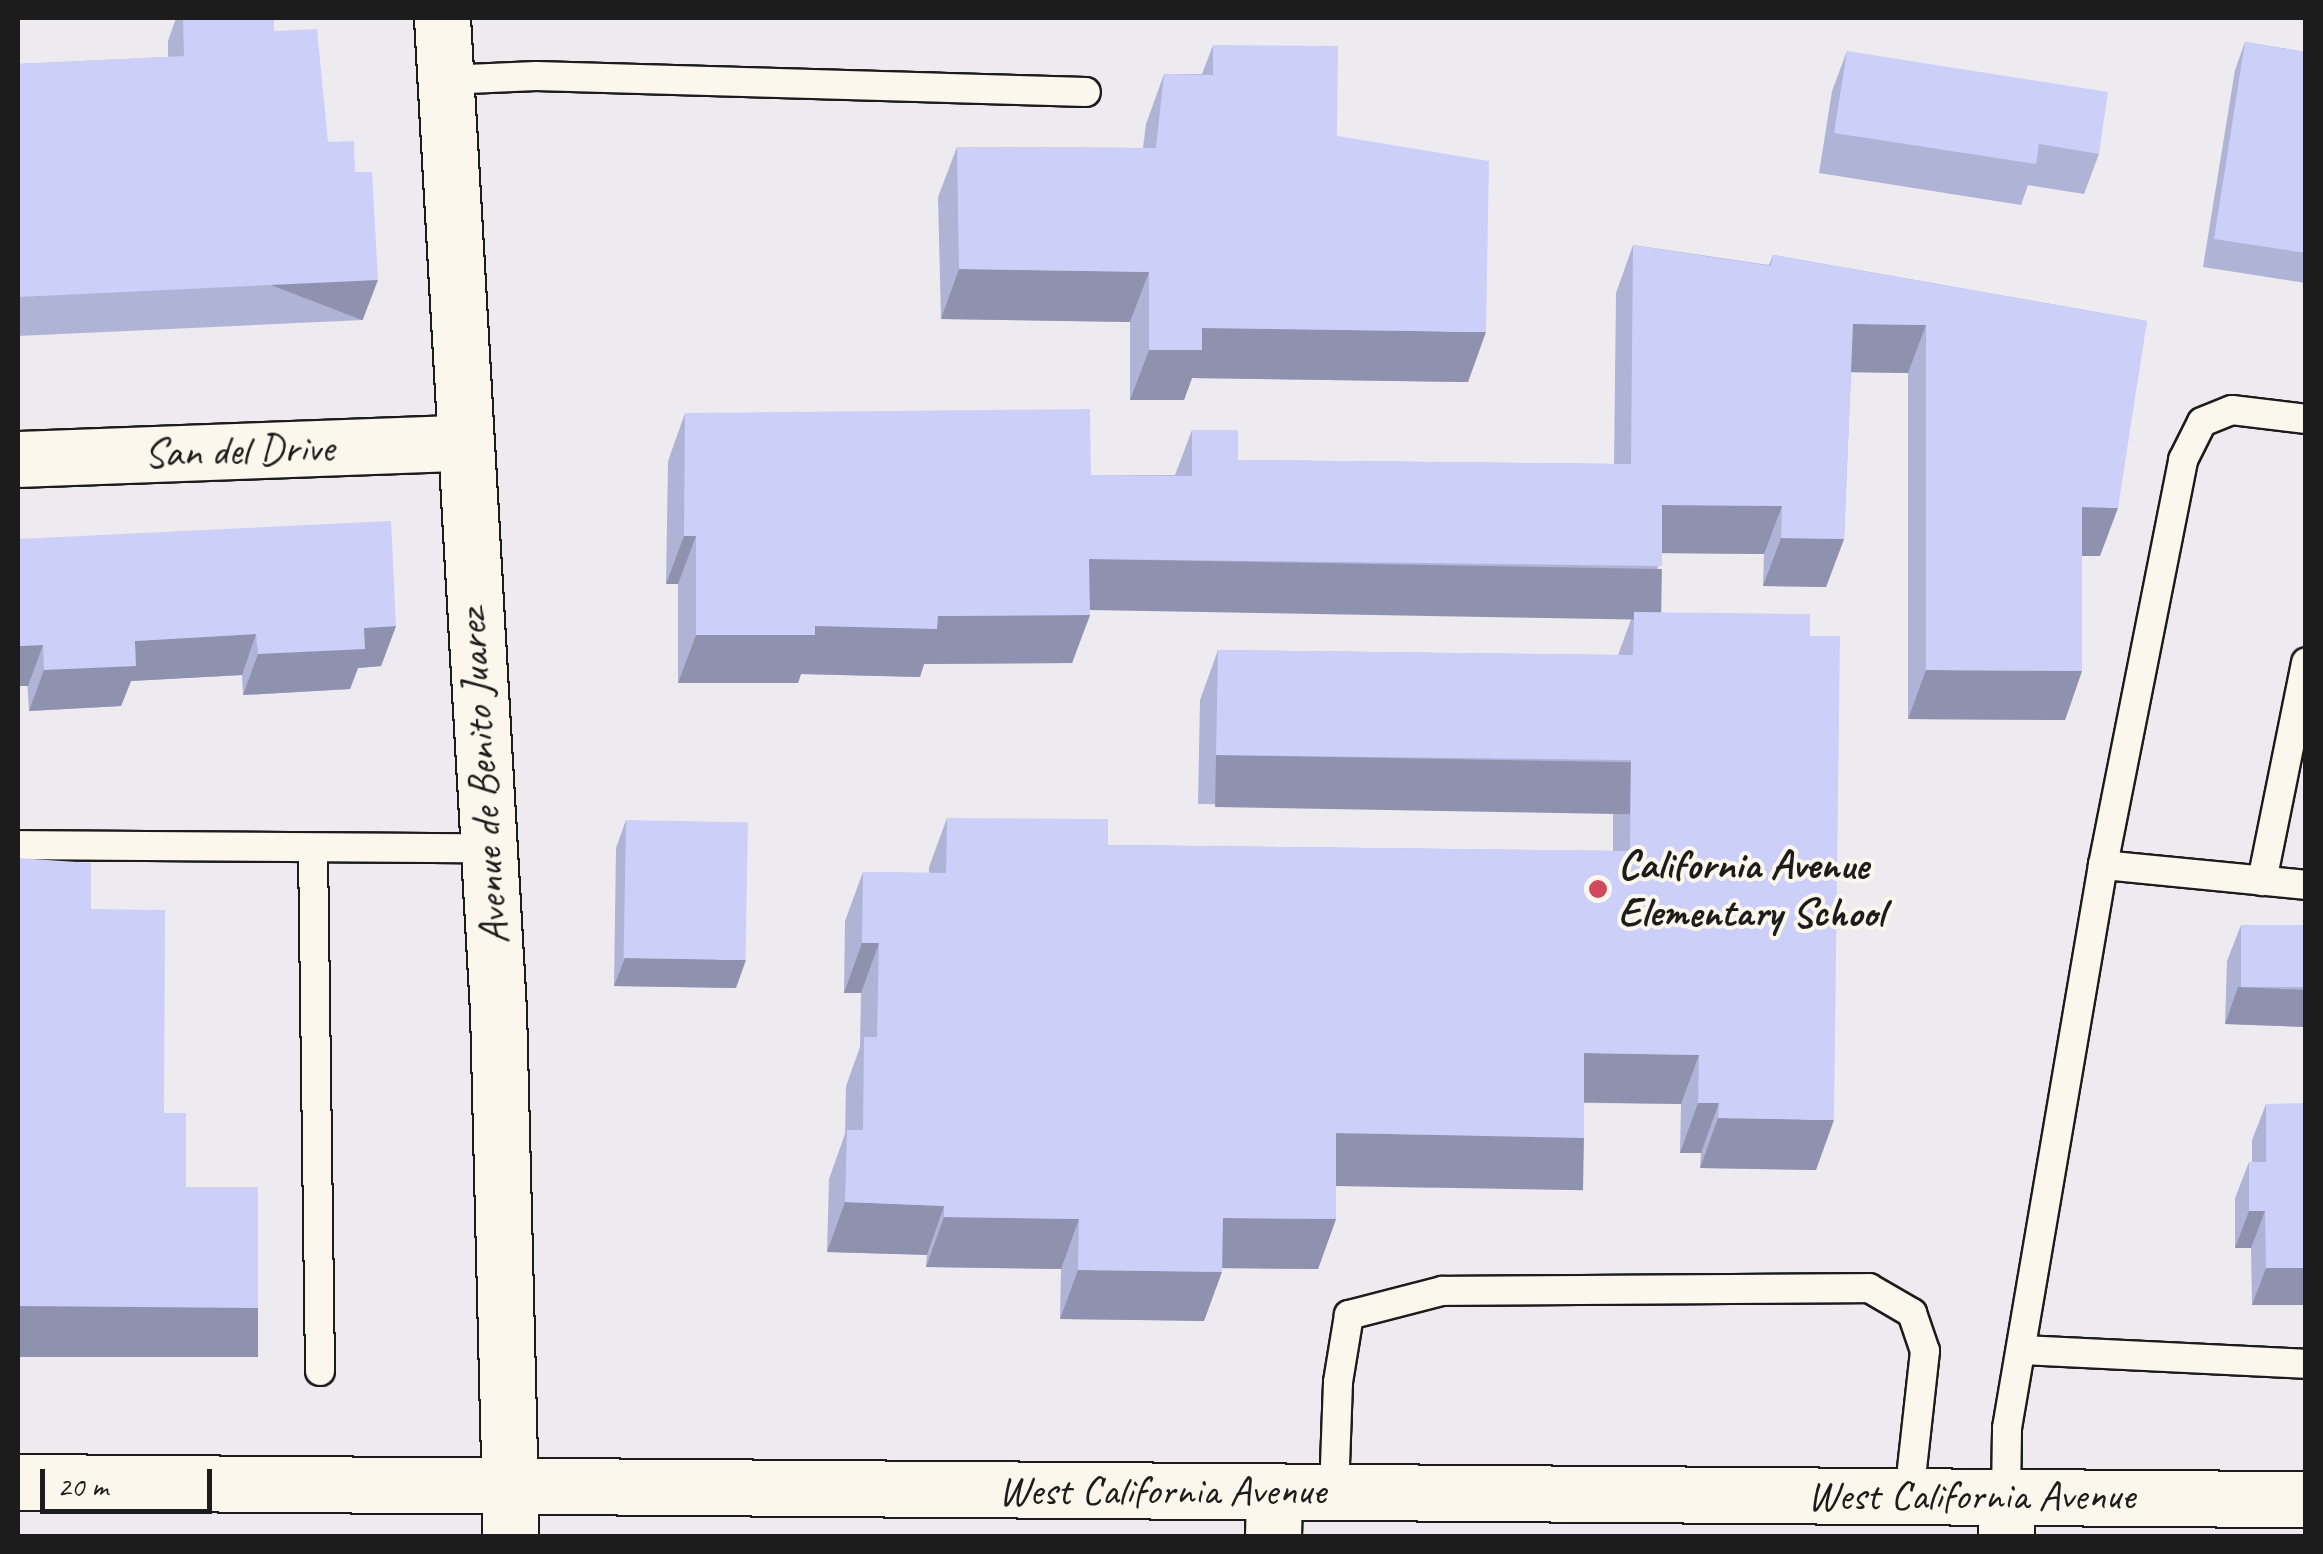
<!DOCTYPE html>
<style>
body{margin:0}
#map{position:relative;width:2323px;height:1554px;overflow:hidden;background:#edebf0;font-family:Caveat,sans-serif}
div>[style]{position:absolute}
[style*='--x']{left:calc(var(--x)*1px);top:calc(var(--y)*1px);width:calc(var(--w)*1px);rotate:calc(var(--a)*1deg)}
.roads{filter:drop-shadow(2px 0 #1c1c1c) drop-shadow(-2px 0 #1c1c1c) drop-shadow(0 2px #1c1c1c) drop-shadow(0 -2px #1c1c1c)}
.lane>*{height:28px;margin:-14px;padding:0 14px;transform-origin:14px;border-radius:14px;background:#fbf7ec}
.street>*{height:55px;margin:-27.5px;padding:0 27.5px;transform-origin:27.5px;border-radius:27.5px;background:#fbf7ec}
.secondary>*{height:55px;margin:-27.5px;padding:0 27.5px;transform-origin:27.5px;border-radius:27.5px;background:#fbf7ec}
.wall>*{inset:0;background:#afb3d6}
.shaded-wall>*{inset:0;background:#8f92ae;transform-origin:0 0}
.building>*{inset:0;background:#ccd0f9;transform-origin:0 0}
.dots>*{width:28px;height:28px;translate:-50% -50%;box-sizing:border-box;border:5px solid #fbf7ec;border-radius:50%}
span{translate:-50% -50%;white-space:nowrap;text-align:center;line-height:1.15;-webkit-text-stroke:8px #fbf7ec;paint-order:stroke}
.street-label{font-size:42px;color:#1c1c1c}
.poi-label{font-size:42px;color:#1c1c1c;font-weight:700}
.left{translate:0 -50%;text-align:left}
.frame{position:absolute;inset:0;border:20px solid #1c1c1c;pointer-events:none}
.scale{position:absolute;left:40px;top:1469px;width:172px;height:45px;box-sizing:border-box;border:5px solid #1c1c1c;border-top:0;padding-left:12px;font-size:30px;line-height:35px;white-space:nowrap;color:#1c1c1c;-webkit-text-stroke:8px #fbf7ec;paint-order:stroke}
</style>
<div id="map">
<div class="roads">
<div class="lane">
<i style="--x:445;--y:80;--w:91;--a:-2.5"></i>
<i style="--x:536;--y:76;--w:550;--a:1.67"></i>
<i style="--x:18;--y:845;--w:470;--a:0.4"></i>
<i style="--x:313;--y:849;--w:522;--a:89.23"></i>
<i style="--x:2103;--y:865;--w:204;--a:5.6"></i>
<i style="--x:2262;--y:881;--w:223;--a:-78.6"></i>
<i style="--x:2021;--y:1350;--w:285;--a:2.8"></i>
<i style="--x:1334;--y:1492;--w:110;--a:-87.9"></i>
<i style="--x:1338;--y:1382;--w:68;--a:-80.7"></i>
<i style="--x:1349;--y:1315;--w:96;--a:-14.5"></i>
<i style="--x:1442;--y:1291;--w:427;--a:-0.4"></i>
<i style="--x:1869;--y:1288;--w:50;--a:30.2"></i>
<i style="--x:1912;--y:1313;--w:40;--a:71.1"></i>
<i style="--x:1925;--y:1351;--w:145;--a:96.3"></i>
<i style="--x:2006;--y:1495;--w:67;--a:-89.1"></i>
<i style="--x:2007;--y:1428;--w:571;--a:-80.32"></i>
<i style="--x:2103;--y:865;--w:413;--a:-78.8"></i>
<i style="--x:2183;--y:460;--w:42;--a:-63.4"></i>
<i style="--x:2202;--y:422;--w:32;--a:-22"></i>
<i style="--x:2232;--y:410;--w:75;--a:6.9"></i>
</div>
<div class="street">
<i style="--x:18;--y:459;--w:443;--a:-2.1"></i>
<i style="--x:2006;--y:1495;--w:41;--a:90"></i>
<i style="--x:510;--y:1536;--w:51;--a:-90"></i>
<i style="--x:1273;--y:1536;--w:44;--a:-88.7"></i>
</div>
<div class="secondary">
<i style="--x:442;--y:18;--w:993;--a:86.77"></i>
<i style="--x:498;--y:1009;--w:476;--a:88.6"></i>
<i style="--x:18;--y:1482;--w:2288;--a:0.43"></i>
</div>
</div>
<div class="wall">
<i style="clip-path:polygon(176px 18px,274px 18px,274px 31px,328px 142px,363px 320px,18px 336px,18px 64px,168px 57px,168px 41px)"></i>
<i style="clip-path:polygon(2245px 42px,2306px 52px,2306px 283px,2203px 267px,2235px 70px)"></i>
<i style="clip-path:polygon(1213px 45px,1337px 136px,1468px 382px,1192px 378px,1184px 400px,1130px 400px,1130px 322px,941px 319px,938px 197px,957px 147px,1143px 148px,1146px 124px,1164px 74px,1202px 74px)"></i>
<i style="clip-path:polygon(1847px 51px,2099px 154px,2084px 194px,2028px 185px,2021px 205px,1819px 173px,1832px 91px)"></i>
<i style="clip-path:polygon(1633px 245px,1769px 265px,1773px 255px,2147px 321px,2100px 556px,2082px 556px,2082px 671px,2065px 720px,1908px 719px,1908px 373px,1851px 372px,1844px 539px,1826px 587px,1763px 586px,1764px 554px,1662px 553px,1645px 612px,1816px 1170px,1700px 1168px,1701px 1153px,1680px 1153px,1681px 1104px,1584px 1103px,1566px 1188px,1336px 1183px,1336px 1219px,1318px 1269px,1222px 1268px,1204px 1321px,1060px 1319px,1061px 1269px,926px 1267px,927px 1255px,827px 1252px,829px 1179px,845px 1134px,846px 1086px,860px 1047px,861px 993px,844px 993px,845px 921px,863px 872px,929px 873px,929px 867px,947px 818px,1108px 845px,1613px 851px,1613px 809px,1198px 804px,1200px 700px,1218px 650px,1618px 655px,1633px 614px,1089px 607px,1090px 615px,1072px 663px,924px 664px,920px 677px,801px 674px,798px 683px,678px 683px,678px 584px,666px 584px,668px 461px,685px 413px,1091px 475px,1175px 475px,1192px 430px,1238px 460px,1614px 464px,1616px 293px)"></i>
<i style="clip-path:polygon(18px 539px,396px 626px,381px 666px,358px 668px,350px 689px,243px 695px,242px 675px,131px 681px,121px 706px,29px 711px)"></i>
<i style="clip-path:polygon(626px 820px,736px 988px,614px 986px,616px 848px)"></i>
<i style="clip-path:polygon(2241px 925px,2306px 925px,2306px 1027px,2225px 1024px,2227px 961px)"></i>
<i style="clip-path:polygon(2266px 1104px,2306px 1305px,2252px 1305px,2251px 1248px,2235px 1248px,2235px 1198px,2249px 1162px,2252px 1162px,2252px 1140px)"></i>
</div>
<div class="shaded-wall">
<i style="clip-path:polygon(959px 269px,1149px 272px,1130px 322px,941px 319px)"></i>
<i style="left:378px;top:280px;width:43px;height:360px;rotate:111deg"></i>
<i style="clip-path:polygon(1853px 324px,1926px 325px,1908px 373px,1836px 372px)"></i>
<i style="clip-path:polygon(1202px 328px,1486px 332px,1468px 382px,1192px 378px,1184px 400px,1130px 400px,1149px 350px)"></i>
<i style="clip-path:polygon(1662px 505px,1782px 506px,1764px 554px,1645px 553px)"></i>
<i style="clip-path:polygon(2082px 507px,2118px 508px,2100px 556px,2065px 556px)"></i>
<i style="clip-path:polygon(684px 536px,696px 536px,678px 584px,666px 584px)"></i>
<i style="clip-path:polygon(1781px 538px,1844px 539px,1826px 587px,1763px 586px)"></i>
<i style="left:1089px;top:559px;width:573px;height:51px;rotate:1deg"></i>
<i style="clip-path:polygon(1090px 615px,1072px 663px,924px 664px,920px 677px,801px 674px,798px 683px,678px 683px,696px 635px,938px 616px)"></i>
<i style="clip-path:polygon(396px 626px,381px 666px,358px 668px,350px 689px,243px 695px,258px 654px,364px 628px)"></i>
<i style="clip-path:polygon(256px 634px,242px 675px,131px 681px,121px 706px,29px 711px,44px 670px,135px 641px)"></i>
<i style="clip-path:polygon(43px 645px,28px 686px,18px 686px,18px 646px)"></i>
<i style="clip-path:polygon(1926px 670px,2082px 671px,2065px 720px,1908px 719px)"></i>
<i style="left:1216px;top:755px;width:415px;height:52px;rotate:1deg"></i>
<i style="clip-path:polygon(862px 943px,879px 943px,861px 993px,844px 993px)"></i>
<i style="clip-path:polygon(625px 958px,746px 960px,736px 988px,614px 986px)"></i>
<i style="clip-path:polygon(2238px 987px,2306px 990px,2306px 1027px,2225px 1024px)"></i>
<i style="clip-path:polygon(1584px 1053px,1699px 1055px,1681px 1104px,1566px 1102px)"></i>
<i style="clip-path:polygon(1698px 1103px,1719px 1103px,1701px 1153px,1680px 1153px)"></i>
<i style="clip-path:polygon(1718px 1118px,1834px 1120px,1816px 1170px,1700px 1168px)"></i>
<i style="left:1336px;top:1133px;width:248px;height:53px;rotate:1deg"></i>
<i style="clip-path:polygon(845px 1202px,944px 1206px,927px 1255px,827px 1252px)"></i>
<i style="clip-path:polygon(2249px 1211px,2265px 1211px,2251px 1248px,2235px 1248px)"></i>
<i style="clip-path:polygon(944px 1217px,1079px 1219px,1061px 1269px,926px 1267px)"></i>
<i style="clip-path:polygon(1223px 1218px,1336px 1219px,1318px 1269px,1205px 1268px)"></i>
<i style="clip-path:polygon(2266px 1268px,2306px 1268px,2306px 1305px,2252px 1305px)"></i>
<i style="clip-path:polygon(1078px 1270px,1222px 1272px,1204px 1321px,1060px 1319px)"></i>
<i style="left:18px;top:1306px;width:240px;height:51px"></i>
</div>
<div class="building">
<i style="clip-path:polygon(183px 18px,274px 18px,274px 31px,317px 29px,328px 142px,354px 141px,355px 172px,372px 172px,378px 280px,18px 297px,18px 64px,184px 56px)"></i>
<i style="clip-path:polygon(2245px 42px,2306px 52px,2306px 253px,2214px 239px)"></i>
<i style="clip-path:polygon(1213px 45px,1338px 46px,1337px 136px,1489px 161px,1486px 332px,1202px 328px,1202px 350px,1149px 350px,1149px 272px,959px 269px,957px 147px,1156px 148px,1164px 74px,1213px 75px)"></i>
<i style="clip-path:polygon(1847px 51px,2108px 92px,2099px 154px,2039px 144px,2036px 164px,1834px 133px)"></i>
<i style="clip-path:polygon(1633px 245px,1771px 266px,1773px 255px,2147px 321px,2118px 508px,2082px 507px,2082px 671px,1926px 670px,1926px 325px,1853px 324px,1844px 539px,1781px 538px,1782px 506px,1662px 505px,1662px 566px,1089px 559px,1090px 615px,938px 616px,937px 629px,815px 626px,815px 635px,696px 635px,696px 536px,684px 536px,685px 413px,1090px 409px,1091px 475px,1192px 476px,1192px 430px,1238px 430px,1238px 460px,1631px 464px)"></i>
<i style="clip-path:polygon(391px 521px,396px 626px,364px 628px,365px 649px,258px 654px,256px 634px,135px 641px,136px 666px,44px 670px,43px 645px,18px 646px,18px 539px)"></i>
<i style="clip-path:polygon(1634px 612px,1810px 614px,1810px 636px,1840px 636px,1834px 1120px,1718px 1118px,1719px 1103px,1698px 1103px,1699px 1055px,1584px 1053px,1584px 1138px,1336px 1133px,1336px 1219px,1223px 1218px,1222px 1272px,1078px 1270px,1079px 1219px,944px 1217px,944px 1206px,845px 1202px,847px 1130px,863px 1130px,864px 1037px,877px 1037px,879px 943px,862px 943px,863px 872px,946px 873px,947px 818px,1108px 819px,1108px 845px,1630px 851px,1631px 760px,1216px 755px,1218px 650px,1633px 655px)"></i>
<i style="left:626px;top:820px;width:122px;height:138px;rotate:1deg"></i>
<i style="clip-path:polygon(18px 858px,91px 863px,91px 909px,165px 910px,164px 1113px,186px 1113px,186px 1187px,258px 1187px,258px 1308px,18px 1306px)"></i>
<i style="left:2241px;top:925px;width:65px;height:62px"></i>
<i style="clip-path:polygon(2306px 1103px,2306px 1268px,2266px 1268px,2265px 1211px,2249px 1211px,2249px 1162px,2266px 1162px,2266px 1104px)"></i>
</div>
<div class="dots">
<i style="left:1598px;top:889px;background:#d1495b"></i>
</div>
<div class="street-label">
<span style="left:239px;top:451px;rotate:-2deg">San del Drive</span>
<span style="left:483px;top:777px;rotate:-94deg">Avenue de Benito Juarez</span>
<span style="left:1162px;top:1491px">West California Avenue</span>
<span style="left:1971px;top:1496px">West California Avenue</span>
</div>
<div class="poi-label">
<span class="left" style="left:1618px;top:889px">California Avenue<br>Elementary School</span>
</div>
<div class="frame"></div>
<div class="scale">20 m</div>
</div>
